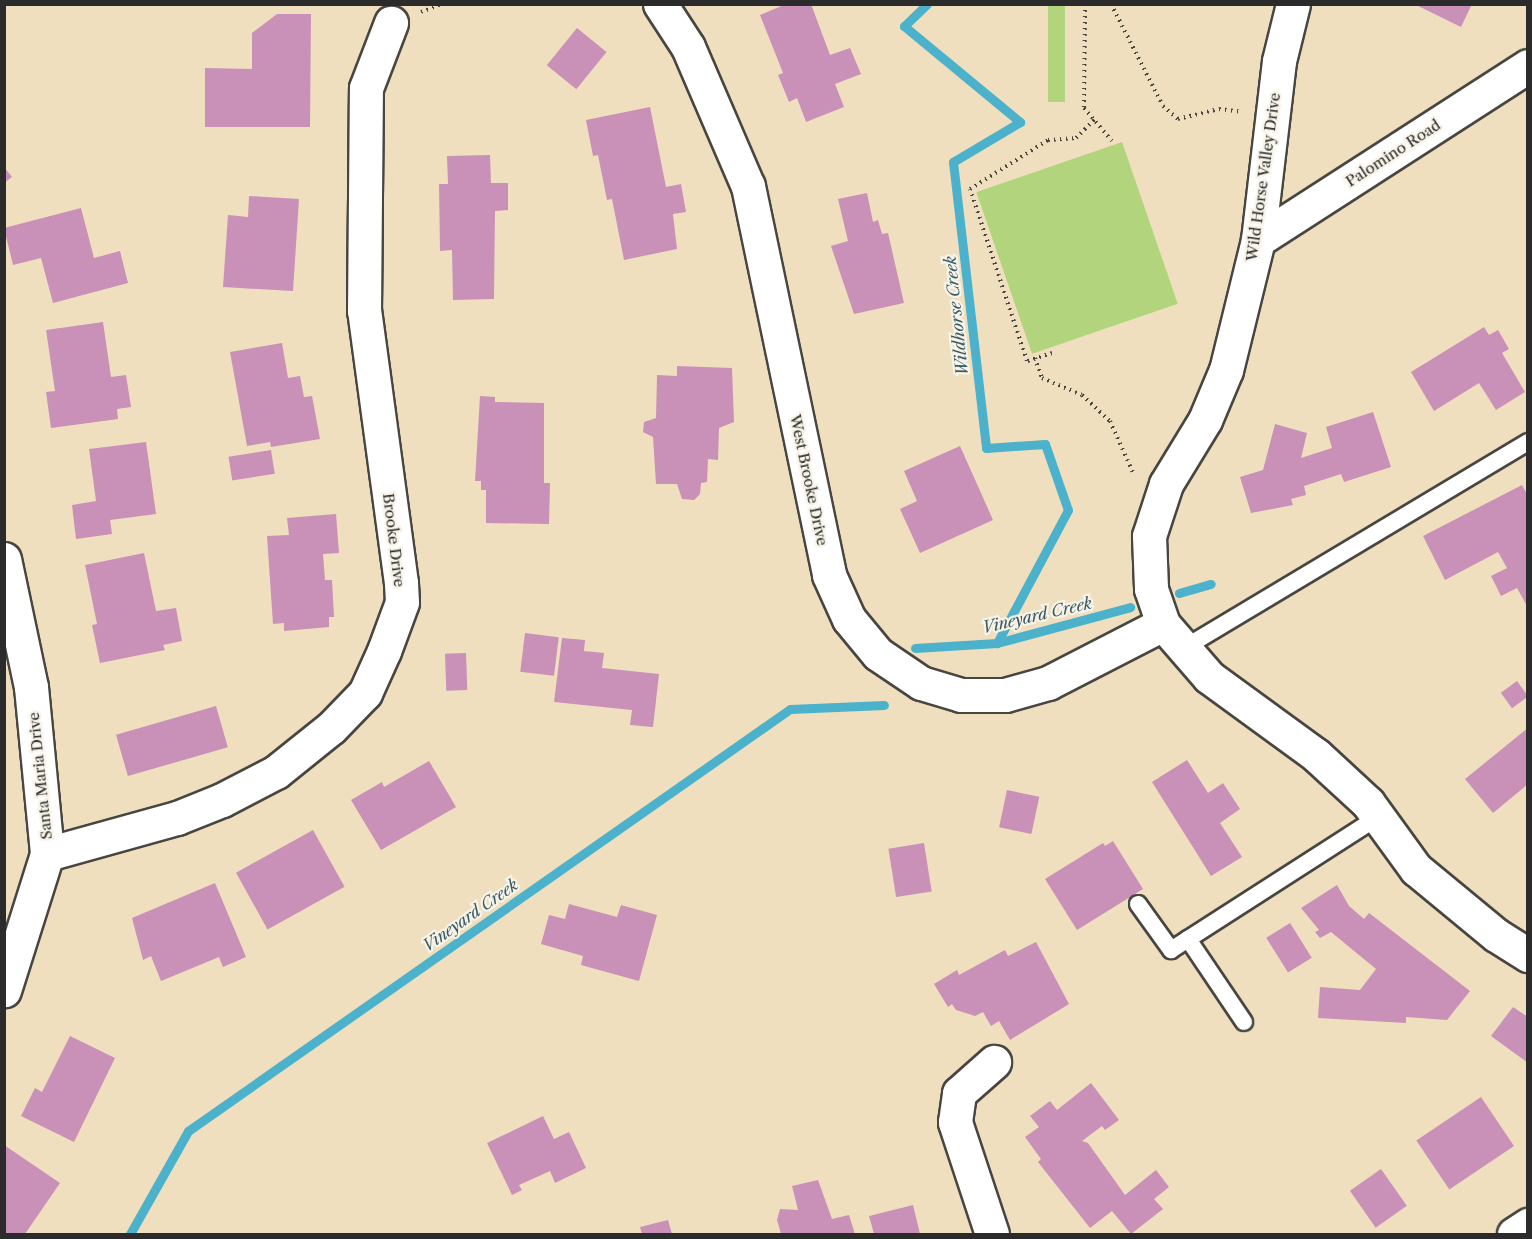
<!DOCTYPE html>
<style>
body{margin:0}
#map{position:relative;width:1532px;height:1239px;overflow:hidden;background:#efdfbf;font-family:"Libre Caslon Text",serif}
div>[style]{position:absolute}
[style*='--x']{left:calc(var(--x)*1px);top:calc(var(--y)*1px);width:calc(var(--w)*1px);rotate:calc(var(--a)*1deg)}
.green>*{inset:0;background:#b2d47d;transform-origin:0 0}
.stream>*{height:9px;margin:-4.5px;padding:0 4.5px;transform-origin:4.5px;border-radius:4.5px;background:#4cb2cb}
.building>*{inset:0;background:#c990b8;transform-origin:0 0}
.path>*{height:4px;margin-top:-2px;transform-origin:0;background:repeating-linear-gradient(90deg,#484641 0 1.5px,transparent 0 6px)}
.roads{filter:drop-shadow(2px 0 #484641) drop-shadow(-2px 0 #484641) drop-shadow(0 2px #484641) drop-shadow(0 -2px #484641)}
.lane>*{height:16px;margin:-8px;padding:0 8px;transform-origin:8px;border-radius:8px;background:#fff}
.street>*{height:33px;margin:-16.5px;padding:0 16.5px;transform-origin:16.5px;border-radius:16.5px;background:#fff}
span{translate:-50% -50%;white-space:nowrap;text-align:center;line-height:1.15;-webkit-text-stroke:4.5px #f7f3e8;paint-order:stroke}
.street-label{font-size:15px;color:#2b2b2b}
.water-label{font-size:16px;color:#375a63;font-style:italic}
.frame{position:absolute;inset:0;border:6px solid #2b2b2b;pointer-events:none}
</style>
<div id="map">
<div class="green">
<i style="left:1048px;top:5px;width:17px;height:97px"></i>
<i style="left:1122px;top:142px;width:171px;height:154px;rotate:71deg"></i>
</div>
<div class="stream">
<i style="--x:927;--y:4;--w:32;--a:136"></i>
<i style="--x:904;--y:26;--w:151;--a:39.6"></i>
<i style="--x:1020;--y:122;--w:78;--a:149.2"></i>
<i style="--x:953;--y:162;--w:288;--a:83.4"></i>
<i style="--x:986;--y:448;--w:59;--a:-3.9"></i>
<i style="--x:1045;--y:444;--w:70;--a:70.8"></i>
<i style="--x:1068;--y:510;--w:151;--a:118.1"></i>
<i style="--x:1179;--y:593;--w:33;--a:-16"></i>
<i style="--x:915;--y:648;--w:82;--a:-3.5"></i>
<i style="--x:997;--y:643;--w:138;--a:-15.1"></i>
<i style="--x:130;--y:1234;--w:118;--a:-60.6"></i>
<i style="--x:188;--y:1131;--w:735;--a:-35.03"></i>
<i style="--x:790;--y:709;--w:94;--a:-2.4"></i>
</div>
<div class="building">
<i style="clip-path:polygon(786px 4px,811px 4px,830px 55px,850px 48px,861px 74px,835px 84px,844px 107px,806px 122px,797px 98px,789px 102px,778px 75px,783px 73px,760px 15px)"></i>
<i style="clip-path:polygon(1414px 4px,1472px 4px,1461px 27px)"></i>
<i style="clip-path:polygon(277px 14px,311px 14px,310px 127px,205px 127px,205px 68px,252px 69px,252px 33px)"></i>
<i style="left:577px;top:28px;width:38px;height:48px;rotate:39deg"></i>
<i style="clip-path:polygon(650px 107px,666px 187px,681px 184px,686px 212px,673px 214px,677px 249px,624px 260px,612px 199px,607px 200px,598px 155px,593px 156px,586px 120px)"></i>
<i style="clip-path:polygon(490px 155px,491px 183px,508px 183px,508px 210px,495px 211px,494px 299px,453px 300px,452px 250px,440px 251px,439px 184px,448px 184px,447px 156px)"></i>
<i style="clip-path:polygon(4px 167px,12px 177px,4px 183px)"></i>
<i style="clip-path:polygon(867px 193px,873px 222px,878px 220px,882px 234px,888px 233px,904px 303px,854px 314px,831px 246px,848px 241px,838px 199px)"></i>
<i style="clip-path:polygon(249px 196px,299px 199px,293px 291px,223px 287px,228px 215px,248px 217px)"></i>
<i style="clip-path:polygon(81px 208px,94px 258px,120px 251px,128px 283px,53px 303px,41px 258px,13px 265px,4px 228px)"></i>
<i style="clip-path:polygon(103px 322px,111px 377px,126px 375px,131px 407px,117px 409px,118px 419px,51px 428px,46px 392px,55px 391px,46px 330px)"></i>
<i style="clip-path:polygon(1484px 327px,1489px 335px,1498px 330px,1509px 349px,1502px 353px,1525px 392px,1496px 410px,1479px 383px,1434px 411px,1411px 372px)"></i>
<i style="clip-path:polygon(282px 343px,288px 378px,300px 376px,304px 397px,312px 396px,320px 439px,271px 447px,270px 442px,247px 446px,230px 352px)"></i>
<i style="clip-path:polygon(677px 366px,732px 368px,734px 422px,719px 428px,718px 460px,708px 459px,707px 482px,701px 483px,700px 494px,694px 500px,682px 499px,677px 484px,656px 484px,653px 437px,643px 432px,644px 422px,656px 418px,657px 375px,677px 376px)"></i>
<i style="clip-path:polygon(480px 396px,495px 397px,495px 402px,544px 403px,544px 483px,550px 483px,549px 524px,486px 523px,486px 490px,481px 490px,481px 481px,475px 481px)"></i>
<i style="clip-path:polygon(1373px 412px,1391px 467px,1344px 482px,1341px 474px,1304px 486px,1306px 495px,1291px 499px,1293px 505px,1251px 513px,1240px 477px,1263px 470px,1275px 424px,1307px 433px,1301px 458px,1332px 448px,1326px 427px)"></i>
<i style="clip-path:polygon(146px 442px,156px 514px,110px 520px,112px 534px,76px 539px,72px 505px,96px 501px,89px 449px)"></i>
<i style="clip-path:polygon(960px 446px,993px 520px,920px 553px,900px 509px,917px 501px,904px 471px)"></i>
<i style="left:271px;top:450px;width:24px;height:43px;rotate:81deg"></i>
<i style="clip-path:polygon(1522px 485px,1528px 496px,1528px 608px,1517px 588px,1501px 596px,1491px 576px,1507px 568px,1498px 552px,1445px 580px,1423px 536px)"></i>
<i style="clip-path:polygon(336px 514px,339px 553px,323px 554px,325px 580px,332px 580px,334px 617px,329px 617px,329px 627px,284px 631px,284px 623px,273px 624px,267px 536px,289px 535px,287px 518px)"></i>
<i style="clip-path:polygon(144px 553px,156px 611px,176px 608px,182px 641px,163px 645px,165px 650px,100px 663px,92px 625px,97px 624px,85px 565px)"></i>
<i style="left:525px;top:633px;width:34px;height:39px;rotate:7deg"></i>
<i style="clip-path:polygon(562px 638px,585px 640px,584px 651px,604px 653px,602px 668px,659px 674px,653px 727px,630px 725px,632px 710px,554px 702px)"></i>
<i style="left:466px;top:653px;width:37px;height:21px;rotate:88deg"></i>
<i style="left:1517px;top:681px;width:19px;height:20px;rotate:54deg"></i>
<i style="left:216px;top:706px;width:43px;height:104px;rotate:74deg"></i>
<i style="clip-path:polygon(1528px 728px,1528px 784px,1493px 813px,1465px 779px)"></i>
<i style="clip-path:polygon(1187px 760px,1208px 793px,1223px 783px,1240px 809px,1220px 823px,1242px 857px,1211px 876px,1152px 782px)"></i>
<i style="clip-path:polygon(429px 761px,456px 807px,381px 850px,351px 800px,382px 782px,384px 787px)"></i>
<i style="left:1007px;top:790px;width:33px;height:38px;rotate:12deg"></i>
<i style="left:313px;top:830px;width:65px;height:88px;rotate:61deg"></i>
<i style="clip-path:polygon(1113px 841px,1143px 889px,1077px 930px,1045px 879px,1103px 843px,1105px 846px)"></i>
<i style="left:924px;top:843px;width:49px;height:36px;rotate:81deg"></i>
<i style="clip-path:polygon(215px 883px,246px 957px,223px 967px,219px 957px,161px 981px,151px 956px,143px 960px,132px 918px)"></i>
<i style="clip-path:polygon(1337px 885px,1349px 906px,1364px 919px,1369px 913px,1470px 991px,1447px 1020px,1406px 1017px,1406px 1023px,1318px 1018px,1320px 987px,1360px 990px,1376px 969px,1331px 932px,1320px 938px,1315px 932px,1319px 930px,1301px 908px)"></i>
<i style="clip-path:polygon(569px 904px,617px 917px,621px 905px,657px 915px,639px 981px,581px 965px,583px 956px,541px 944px,549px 915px,565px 919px)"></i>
<i style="left:1290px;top:923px;width:41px;height:28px;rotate:58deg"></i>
<i style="clip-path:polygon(1036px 942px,1069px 1004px,1010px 1040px,999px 1021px,991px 1026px,983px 1012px,975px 1016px,956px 1010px,952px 1004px,948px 1007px,934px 984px,957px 970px,959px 975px,1005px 950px,1008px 956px)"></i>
<i style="clip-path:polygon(1513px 1007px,1528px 1017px,1528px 1063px,1491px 1036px)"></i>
<i style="clip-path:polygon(70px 1036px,115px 1058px,74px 1142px,21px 1116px,35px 1088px,42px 1092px)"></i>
<i style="clip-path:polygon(1091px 1083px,1119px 1120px,1105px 1130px,1102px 1126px,1082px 1141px,1088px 1143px,1125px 1195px,1156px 1170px,1169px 1187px,1154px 1199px,1163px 1209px,1131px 1234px,1112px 1211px,1090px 1228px,1038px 1162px,1041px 1159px,1025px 1137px,1039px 1127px,1030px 1116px,1050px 1101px,1057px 1110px)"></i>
<i style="left:1481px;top:1097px;width:59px;height:78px;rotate:56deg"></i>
<i style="clip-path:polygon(543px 1116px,554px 1139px,569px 1132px,586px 1168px,555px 1183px,550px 1171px,519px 1185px,522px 1190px,512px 1195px,487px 1143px)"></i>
<i style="clip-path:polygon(4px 1145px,60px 1183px,25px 1234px,4px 1234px)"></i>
<i style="left:1381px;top:1169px;width:45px;height:38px;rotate:55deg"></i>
<i style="clip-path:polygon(818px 1180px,832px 1219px,849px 1215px,855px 1234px,781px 1234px,777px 1220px,780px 1209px,798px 1210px,792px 1186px)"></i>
<i style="clip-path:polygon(913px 1205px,920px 1234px,874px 1234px,869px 1216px)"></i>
<i style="clip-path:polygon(668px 1220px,672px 1234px,642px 1234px,640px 1227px)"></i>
</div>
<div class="path">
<i style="--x:1085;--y:4;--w:104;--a:90.6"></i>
<i style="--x:1084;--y:108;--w:43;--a:49.7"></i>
<i style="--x:1111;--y:4;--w:114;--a:63"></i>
<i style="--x:1163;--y:106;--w:20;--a:41"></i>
<i style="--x:1178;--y:119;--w:42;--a:-13.7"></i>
<i style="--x:1219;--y:109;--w:24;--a:7"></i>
<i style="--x:421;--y:12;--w:22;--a:-21"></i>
<i style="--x:1052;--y:353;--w:26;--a:162"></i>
<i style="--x:1027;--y:361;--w:181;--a:-108.3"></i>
<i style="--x:970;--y:189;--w:92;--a:-32.1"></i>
<i style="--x:1048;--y:140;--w:28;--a:-4"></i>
<i style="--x:1076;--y:138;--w:27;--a:-45"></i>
<i style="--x:1035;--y:358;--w:21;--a:71"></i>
<i style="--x:1042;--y:378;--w:43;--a:23"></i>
<i style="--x:1082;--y:395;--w:38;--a:43"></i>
<i style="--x:1110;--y:421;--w:59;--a:66"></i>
</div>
<div class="roads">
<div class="lane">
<i style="--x:1184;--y:648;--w:401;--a:-30.9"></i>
<i style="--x:1138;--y:904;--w:57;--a:54.3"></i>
<i style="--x:1171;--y:950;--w:246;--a:-32.7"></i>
<i style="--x:1188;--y:939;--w:100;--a:56"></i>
</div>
<div class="street">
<i style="--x:660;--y:4;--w:51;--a:56.9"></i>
<i style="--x:688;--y:47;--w:151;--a:66.7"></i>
<i style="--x:748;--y:186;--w:397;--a:78.2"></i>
<i style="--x:829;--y:575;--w:48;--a:65.6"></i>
<i style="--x:849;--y:619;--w:45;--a:50.4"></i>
<i style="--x:878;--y:654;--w:52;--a:34"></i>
<i style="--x:921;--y:683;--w:42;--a:16.7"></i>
<i style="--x:961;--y:695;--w:44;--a:0"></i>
<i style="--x:1005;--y:695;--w:45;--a:-15.6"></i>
<i style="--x:1048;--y:683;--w:129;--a:-27.2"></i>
<i style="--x:1293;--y:4;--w:59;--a:103.8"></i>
<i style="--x:1279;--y:61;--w:180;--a:96.7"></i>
<i style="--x:1258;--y:240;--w:134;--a:103.8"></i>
<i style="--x:1226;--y:370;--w:54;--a:112.8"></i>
<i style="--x:1205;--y:420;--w:75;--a:121.4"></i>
<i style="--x:1166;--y:484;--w:55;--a:108.1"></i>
<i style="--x:1149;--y:536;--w:53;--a:87.8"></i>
<i style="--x:1151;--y:589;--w:37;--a:71"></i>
<i style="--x:1163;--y:624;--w:70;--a:49"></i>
<i style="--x:1209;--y:677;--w:132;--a:36.1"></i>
<i style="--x:1316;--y:755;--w:71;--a:42.7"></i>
<i style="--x:1368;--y:803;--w:82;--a:54"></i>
<i style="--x:1416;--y:869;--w:104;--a:39.5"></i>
<i style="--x:1496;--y:935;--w:38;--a:32"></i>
<i style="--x:1258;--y:240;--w:321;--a:-32.8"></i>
<i style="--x:4;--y:559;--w:131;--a:78.1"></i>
<i style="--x:31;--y:687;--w:168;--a:84.5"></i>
<i style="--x:47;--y:854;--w:143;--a:107.5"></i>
<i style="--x:47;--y:854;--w:135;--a:-15.5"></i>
<i style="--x:177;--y:818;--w:48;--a:-21.8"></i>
<i style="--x:222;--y:800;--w:61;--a:-27.4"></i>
<i style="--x:276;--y:772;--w:70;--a:-38.7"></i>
<i style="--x:331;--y:728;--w:49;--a:-45.8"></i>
<i style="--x:365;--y:693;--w:46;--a:-65.7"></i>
<i style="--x:384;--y:651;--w:52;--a:-69.8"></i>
<i style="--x:402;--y:602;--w:19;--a:-93"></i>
<i style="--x:401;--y:583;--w:275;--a:-97.7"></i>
<i style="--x:364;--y:311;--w:223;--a:-89.5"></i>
<i style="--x:366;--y:88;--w:70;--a:-69"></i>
<i style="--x:992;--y:1234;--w:118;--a:-108.3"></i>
<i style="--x:955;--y:1122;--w:29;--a:-82"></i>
<i style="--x:959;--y:1093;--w:47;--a:-41.5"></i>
<i style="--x:1514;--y:1234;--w:17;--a:-33"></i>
</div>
</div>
<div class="street-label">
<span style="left:1393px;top:153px;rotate:-33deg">Palomino Road</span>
<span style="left:1263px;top:177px;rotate:-82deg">Wild Horse Valley Drive</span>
<span style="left:809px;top:480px;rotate:78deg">West Brooke Drive</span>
<span style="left:394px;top:540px;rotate:83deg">Brooke Drive</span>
<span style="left:40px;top:776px;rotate:-96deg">Santa Maria Drive</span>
</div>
<div class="water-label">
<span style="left:956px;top:316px;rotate:-96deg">Wildhorse Creek</span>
<span style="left:1037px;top:615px;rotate:-13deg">Vineyard Creek</span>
<span style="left:470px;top:915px;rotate:-35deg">Vineyard Creek</span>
</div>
<div class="frame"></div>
</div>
